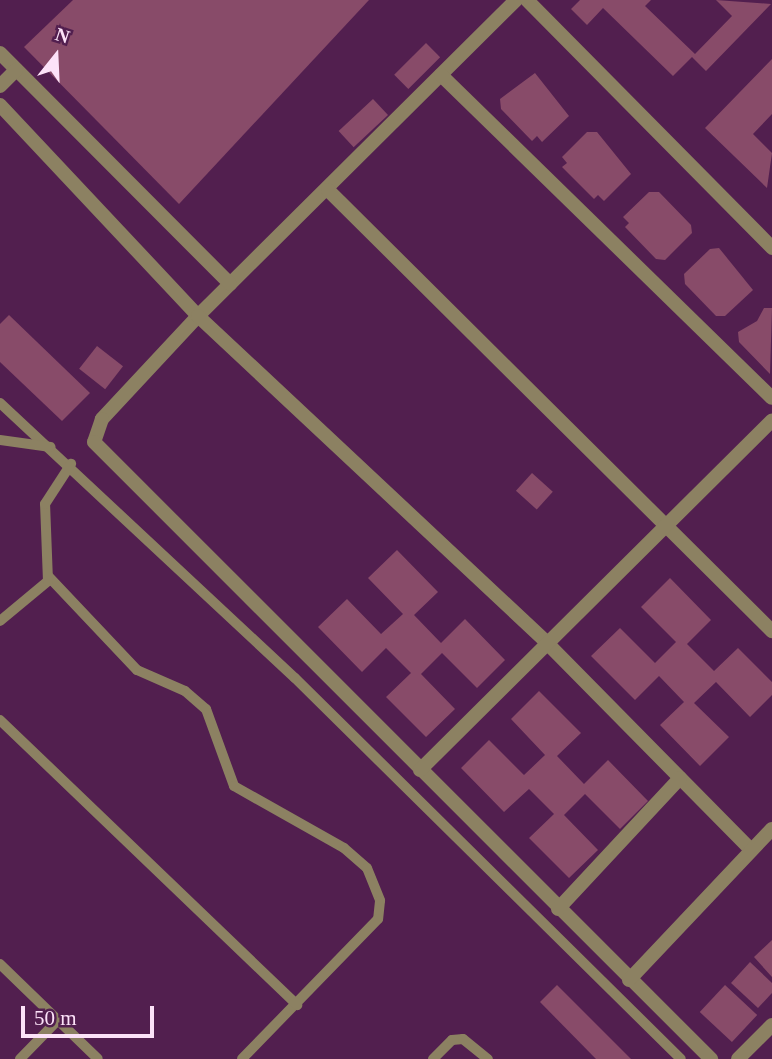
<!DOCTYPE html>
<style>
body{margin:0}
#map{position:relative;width:772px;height:1059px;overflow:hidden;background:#521f4f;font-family:"Times New Roman",serif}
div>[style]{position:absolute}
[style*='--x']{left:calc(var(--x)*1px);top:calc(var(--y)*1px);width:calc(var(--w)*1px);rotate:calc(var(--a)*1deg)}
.building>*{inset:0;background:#884b69;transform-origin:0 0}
.service>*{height:10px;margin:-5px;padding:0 5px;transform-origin:5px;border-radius:5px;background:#8c8162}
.minor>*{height:14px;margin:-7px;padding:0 7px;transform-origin:7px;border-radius:7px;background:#8c8162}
span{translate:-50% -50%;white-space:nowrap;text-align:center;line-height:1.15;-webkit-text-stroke:7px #521f4f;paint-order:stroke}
.north{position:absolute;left:21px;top:21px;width:70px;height:70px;-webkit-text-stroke:5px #521f4f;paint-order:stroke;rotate:18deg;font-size:19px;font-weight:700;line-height:28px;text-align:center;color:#fce2f8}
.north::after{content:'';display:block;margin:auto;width:24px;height:32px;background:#fce2f8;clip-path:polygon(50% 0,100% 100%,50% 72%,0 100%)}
.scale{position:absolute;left:21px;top:1006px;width:133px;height:32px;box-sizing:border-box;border:4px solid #fce2f8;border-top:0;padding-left:9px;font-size:21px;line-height:24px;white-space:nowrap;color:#fce2f8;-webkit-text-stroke:5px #521f4f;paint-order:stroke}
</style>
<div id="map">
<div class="building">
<i style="clip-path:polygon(73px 0,369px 0,179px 204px,24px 47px)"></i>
<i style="clip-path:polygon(580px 0,651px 0,645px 6px,695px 54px,732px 16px,716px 0,771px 4px,706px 71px,692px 57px,673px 76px,603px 8px,587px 25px,571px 9px)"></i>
<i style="left:426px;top:43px;width:20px;height:45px;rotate:45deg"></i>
<i style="clip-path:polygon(772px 59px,772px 114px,753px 134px,772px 153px,767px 188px,705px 128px)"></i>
<i style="clip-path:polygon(535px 73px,569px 116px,542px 142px,537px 136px,532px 141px,501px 109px,500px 99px)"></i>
<i style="left:373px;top:99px;width:22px;height:47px;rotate:47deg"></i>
<i style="clip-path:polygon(587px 132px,597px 132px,631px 174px,604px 201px,598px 195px,594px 199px,562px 167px,567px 163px,562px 157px)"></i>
<i style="clip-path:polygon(649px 192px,659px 192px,691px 225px,692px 233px,665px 260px,656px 259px,625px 227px,629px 223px,623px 217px)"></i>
<i style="clip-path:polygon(719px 248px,753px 290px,725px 316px,716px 316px,685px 284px,684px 274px,710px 249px)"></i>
<i style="clip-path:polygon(764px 308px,772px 308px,770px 374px,739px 342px,738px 332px,757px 321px)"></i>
<i style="clip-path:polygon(9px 315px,90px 393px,62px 421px,0 362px,0 324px)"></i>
<i style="left:97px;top:346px;width:33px;height:29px;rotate:38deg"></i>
<i style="left:532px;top:473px;width:28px;height:24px;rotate:42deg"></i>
<i style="clip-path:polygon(397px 550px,438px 592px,414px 615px,441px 643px,465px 619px,505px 660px,477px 688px,442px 653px,421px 674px,455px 709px,426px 737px,386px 697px,411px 673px,386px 648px,362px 672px,318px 627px,347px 599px,381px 634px,403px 614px,368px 578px)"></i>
<i style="clip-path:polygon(670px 578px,711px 620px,687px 644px,714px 671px,738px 648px,772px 682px,772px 695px,750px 717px,716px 682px,694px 703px,729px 737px,700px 766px,660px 725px,684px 702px,659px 676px,635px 700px,591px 656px,620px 628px,655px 663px,676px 642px,641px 607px)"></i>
<i style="clip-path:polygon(539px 691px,581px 733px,557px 756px,584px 784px,608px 760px,648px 801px,620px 829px,585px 794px,564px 815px,598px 850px,569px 878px,529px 838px,554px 814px,529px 789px,504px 812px,461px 768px,489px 740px,524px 775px,545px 755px,511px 719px)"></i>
<i style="clip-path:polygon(772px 940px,772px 977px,754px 957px)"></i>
<i style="clip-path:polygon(750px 962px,772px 983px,772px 993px,758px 1008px,731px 983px)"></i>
<i style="clip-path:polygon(557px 985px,631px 1059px,596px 1059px,540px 1002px)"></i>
<i style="left:725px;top:985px;width:44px;height:37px;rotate:43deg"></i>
</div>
<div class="service">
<i style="--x:0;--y:403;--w:403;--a:43"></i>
<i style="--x:295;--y:678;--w:542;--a:44.63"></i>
<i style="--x:0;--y:440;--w:51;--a:7.8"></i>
<i style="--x:49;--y:577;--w:128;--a:46.6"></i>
<i style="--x:137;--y:670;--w:52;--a:23.6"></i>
<i style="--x:185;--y:691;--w:28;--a:41"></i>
<i style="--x:206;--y:709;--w:82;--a:70"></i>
<i style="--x:234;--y:786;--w:126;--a:29.4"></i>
<i style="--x:344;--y:848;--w:30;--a:41"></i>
<i style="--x:367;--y:868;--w:35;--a:68"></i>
<i style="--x:380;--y:901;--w:18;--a:96"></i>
<i style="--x:378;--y:919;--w:195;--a:134.2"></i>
<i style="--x:0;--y:621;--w:62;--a:-39.8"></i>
<i style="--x:48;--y:581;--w:77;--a:-92.2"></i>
<i style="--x:45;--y:504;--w:48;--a:-57"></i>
<i style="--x:0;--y:720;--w:412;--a:43.8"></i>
<i style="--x:0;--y:964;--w:136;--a:44.1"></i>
<i style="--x:20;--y:1059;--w:54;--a:-45.7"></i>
<i style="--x:433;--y:1059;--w:27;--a:-45"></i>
<i style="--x:452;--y:1040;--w:11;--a:-5"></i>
<i style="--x:463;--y:1039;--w:32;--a:39"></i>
</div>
<div class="minor">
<i style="--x:516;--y:0;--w:448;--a:135.2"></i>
<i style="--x:198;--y:316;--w:141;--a:133"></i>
<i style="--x:102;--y:419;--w:24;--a:109"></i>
<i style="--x:94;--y:442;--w:873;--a:45"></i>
<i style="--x:527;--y:0;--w:349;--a:45.3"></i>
<i style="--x:0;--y:53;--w:326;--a:45.1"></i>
<i style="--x:441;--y:75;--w:462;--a:44.3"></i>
<i style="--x:0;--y:86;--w:23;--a:-45"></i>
<i style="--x:0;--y:105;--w:289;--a:46.8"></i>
<i style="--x:198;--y:316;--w:478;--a:43.1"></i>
<i style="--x:547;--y:643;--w:291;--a:45.4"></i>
<i style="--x:328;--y:190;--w:626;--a:44.81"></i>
<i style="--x:420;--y:770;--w:496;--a:-44.8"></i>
<i style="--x:558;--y:909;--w:179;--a:-47"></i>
<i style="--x:629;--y:980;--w:208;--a:-46.6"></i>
<i style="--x:738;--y:1059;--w:48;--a:-45"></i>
</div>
<div class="north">N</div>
<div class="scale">50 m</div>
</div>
